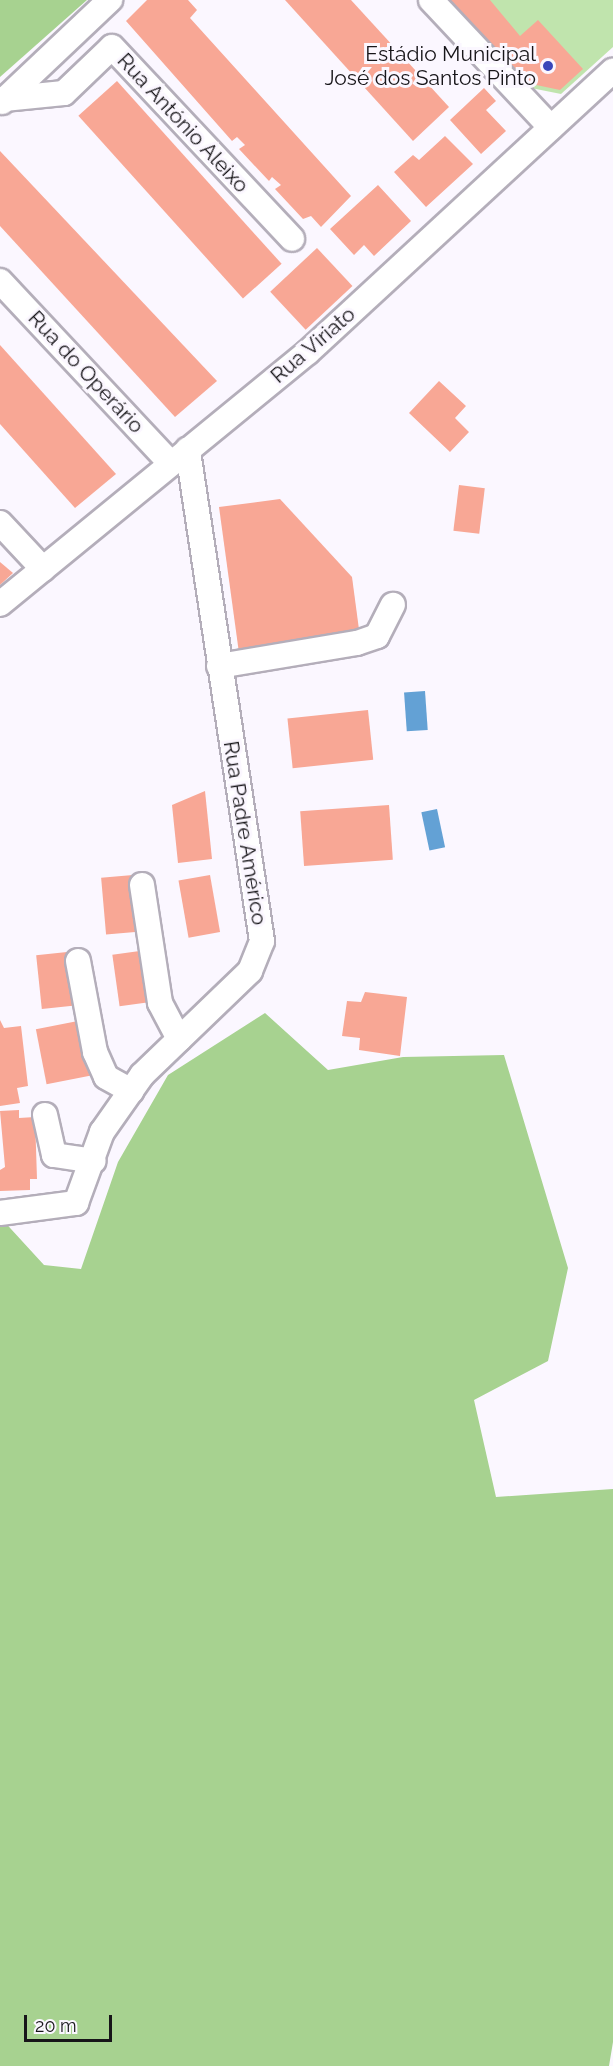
<!DOCTYPE html>
<meta charset="utf-8">
<style>
body{margin:0}
#map{position:relative;width:613px;height:2066px;overflow:hidden;background:#fbf7ff;font-family:Raleway,sans-serif}
div>[style]{position:absolute}
[style*='--x']{left:calc(var(--x)*1px);top:calc(var(--y)*1px);width:calc(var(--w)*1px);rotate:calc(var(--a)*1deg)}
.green>*{inset:0;background:#c0e4ad}
.forest>*{inset:0;background:#a7d290}
.water>*{inset:0;background:#63a1d5;transform-origin:0 0}
.building>*{inset:0;background:#f8a795;transform-origin:0 0}
.roads{filter:drop-shadow(2px 0 #b4aeba) drop-shadow(-2px 0 #b4aeba) drop-shadow(0 2px #b4aeba) drop-shadow(0 -2px #b4aeba)}
.minor>*{height:24px;margin:-12px;padding:0 12px;transform-origin:12px;border-radius:12px;background:#fff}
.dots>*{width:16px;height:16px;translate:-50% -50%;box-sizing:border-box;border:3px solid #fbf7ff;border-radius:50%}
span{translate:-50% -50%;white-space:nowrap;text-align:center;line-height:1.15;-webkit-text-stroke:6px #fbf7ff;paint-order:stroke}
.poi-label{font-size:21px;color:#171519}
.right{translate:-100% -50%;text-align:right}
.street-label{font-size:21px;color:#171519}
.scale{position:absolute;left:24px;top:2015px;width:88px;height:27px;box-sizing:border-box;border:3px solid #171519;border-top:0;padding-left:8px;font-size:18px;line-height:21px;white-space:nowrap;color:#171519;-webkit-text-stroke:4px #fbf7ff;paint-order:stroke}
</style>
<div id="map">
<div class="green">
<i style="clip-path:polygon(444px 0,613px 0,613px 47px,561px 94px,521px 86px)"></i>
</div>
<div class="forest">
<i style="clip-path:polygon(0 0,87px 0,0 77px)"></i>
<i style="clip-path:polygon(265px 1013px,328px 1070px,403px 1057px,504px 1055px,568px 1268px,548px 1361px,474px 1400px,496px 1497px,613px 1489px,613px 2042px,609px 2066px,0 2066px,0 1217px,44px 1265px,81px 1269px,118px 1162px,168px 1075px)"></i>
</div>
<div class="water">
<i style="left:425px;top:691px;width:39px;height:21px;rotate:86deg"></i>
<i style="left:437px;top:809px;width:39px;height:16px;rotate:78deg"></i>
</div>
<div class="building">
<i style="clip-path:polygon(147px 0,188px 0,197px 10px,190px 18px,351px 196px,321px 227px,311px 216px,303px 219px,275px 189px,281px 185px,272px 177px,269px 181px,239px 149px,245px 145px,237px 137px,232px 141px,126px 21px)"></i>
<i style="clip-path:polygon(285px 0,351px 0,449px 107px,413px 141px)"></i>
<i style="clip-path:polygon(446px 0,490px 0,520px 36px,538px 20px,583px 69px,560px 90px,522px 82px)"></i>
<i style="left:117px;top:81px;width:246px;height:52px;rotate:48deg"></i>
<i style="clip-path:polygon(484px 88px,496px 101px,486px 110px,506px 131px,481px 154px,450px 120px)"></i>
<i style="clip-path:polygon(445px 136px,473px 164px,426px 207px,394px 172px,413px 155px,419px 160px)"></i>
<i style="clip-path:polygon(0 151px,217px 381px,175px 417px,0 226px)"></i>
<i style="clip-path:polygon(378px 185px,411px 221px,374px 256px,364px 245px,354px 255px,330px 229px)"></i>
<i style="left:317px;top:248px;width:52px;height:64px;rotate:47deg"></i>
<i style="clip-path:polygon(0 345px,116px 474px,75px 508px,0 424px)"></i>
<i style="clip-path:polygon(439px 381px,466px 406px,455px 418px,469px 432px,450px 452px,409px 413px)"></i>
<i style="left:459px;top:485px;width:26px;height:46px;rotate:7deg"></i>
<i style="clip-path:polygon(280px 499px,352px 577px,360px 637px,239px 653px,219px 507px)"></i>
<i style="clip-path:polygon(0 562px,13px 573px,0 585px)"></i>
<i style="left:368px;top:710px;width:50px;height:81px;rotate:84deg"></i>
<i style="clip-path:polygon(205px 791px,212px 859px,178px 863px,172px 805px)"></i>
<i style="left:389px;top:805px;width:55px;height:89px;rotate:86deg"></i>
<i style="left:133px;top:875px;width:57px;height:32px;rotate:85deg"></i>
<i style="left:210px;top:875px;width:58px;height:32px;rotate:80deg"></i>
<i style="left:147px;top:950px;width:52px;height:35px;rotate:82deg"></i>
<i style="left:67px;top:952px;width:54px;height:31px;rotate:84deg"></i>
<i style="clip-path:polygon(365px 992px,407px 997px,400px 1056px,359px 1050px,360px 1038px,342px 1036px,347px 1001px,361px 1002px)"></i>
<i style="clip-path:polygon(0 1020px,4px 1028px,21px 1026px,28px 1086px,17px 1088px,20px 1103px,0 1106px)"></i>
<i style="left:83px;top:1020px;width:56px;height:48px;rotate:79deg"></i>
<i style="clip-path:polygon(19px 1110px,19px 1118px,35px 1117px,37px 1179px,30px 1179px,30px 1190px,0 1191px,0 1170px,5px 1167px,0 1111px)"></i>
</div>
<div class="roads">
<div class="minor">
<i style="--x:431;--y:0;--w:175;--a:46.8"></i>
<i style="--x:4;--y:99;--w:60;--a:-5.7"></i>
<i style="--x:64;--y:93;--w:66;--a:-43.8"></i>
<i style="--x:112;--y:47;--w:263;--a:46.8"></i>
<i style="--x:2;--y:102;--w:149;--a:-43.4"></i>
<i style="--x:0;--y:281;--w:250;--a:46.9"></i>
<i style="--x:0;--y:523;--w:63;--a:46.9"></i>
<i style="--x:0;--y:604;--w:398;--a:-39.3"></i>
<i style="--x:308;--y:352;--w:415;--a:-42.7"></i>
<i style="--x:219;--y:666;--w:140;--a:-9.5"></i>
<i style="--x:357;--y:643;--w:21;--a:-19"></i>
<i style="--x:377;--y:636;--w:35;--a:-63"></i>
<i style="--x:142;--y:885;--w:119;--a:81.3"></i>
<i style="--x:160;--y:1003;--w:41;--a:62.2"></i>
<i style="--x:78;--y:961;--w:93;--a:79.4"></i>
<i style="--x:95;--y:1052;--w:27;--a:66"></i>
<i style="--x:106;--y:1077;--w:29;--a:29"></i>
<i style="--x:45;--y:1115;--w:41;--a:77.3"></i>
<i style="--x:54;--y:1155;--w:40;--a:8.5"></i>
<i style="--x:0;--y:1213;--w:77;--a:-7.5"></i>
<i style="--x:76;--y:1203;--w:76;--a:-69.9"></i>
<i style="--x:102;--y:1132;--w:70;--a:-54.9"></i>
<i style="--x:142;--y:1075;--w:150;--a:-43.9"></i>
<i style="--x:250;--y:971;--w:32;--a:-68"></i>
<i style="--x:262;--y:941;--w:497;--a:-98.6"></i>
</div>
</div>
<div class="dots">
<i style="left:548px;top:66px;background:#3b47ba"></i>
</div>
<div class="poi-label">
<span class="right" style="left:536px;top:66px">Estádio Municipal<br>José dos Santos Pinto</span>
</div>
<div class="street-label">
<span style="left:183px;top:123px;rotate:47deg">Rua António Aleixo</span>
<span style="left:313px;top:345px;rotate:-41deg">Rua Viriato</span>
<span style="left:86px;top:372px;rotate:47deg">Rua do Operário</span>
<span style="left:245px;top:833px;rotate:81deg">Rua Padre Américo</span>
</div>
<div class="scale">20 m</div>
</div>
